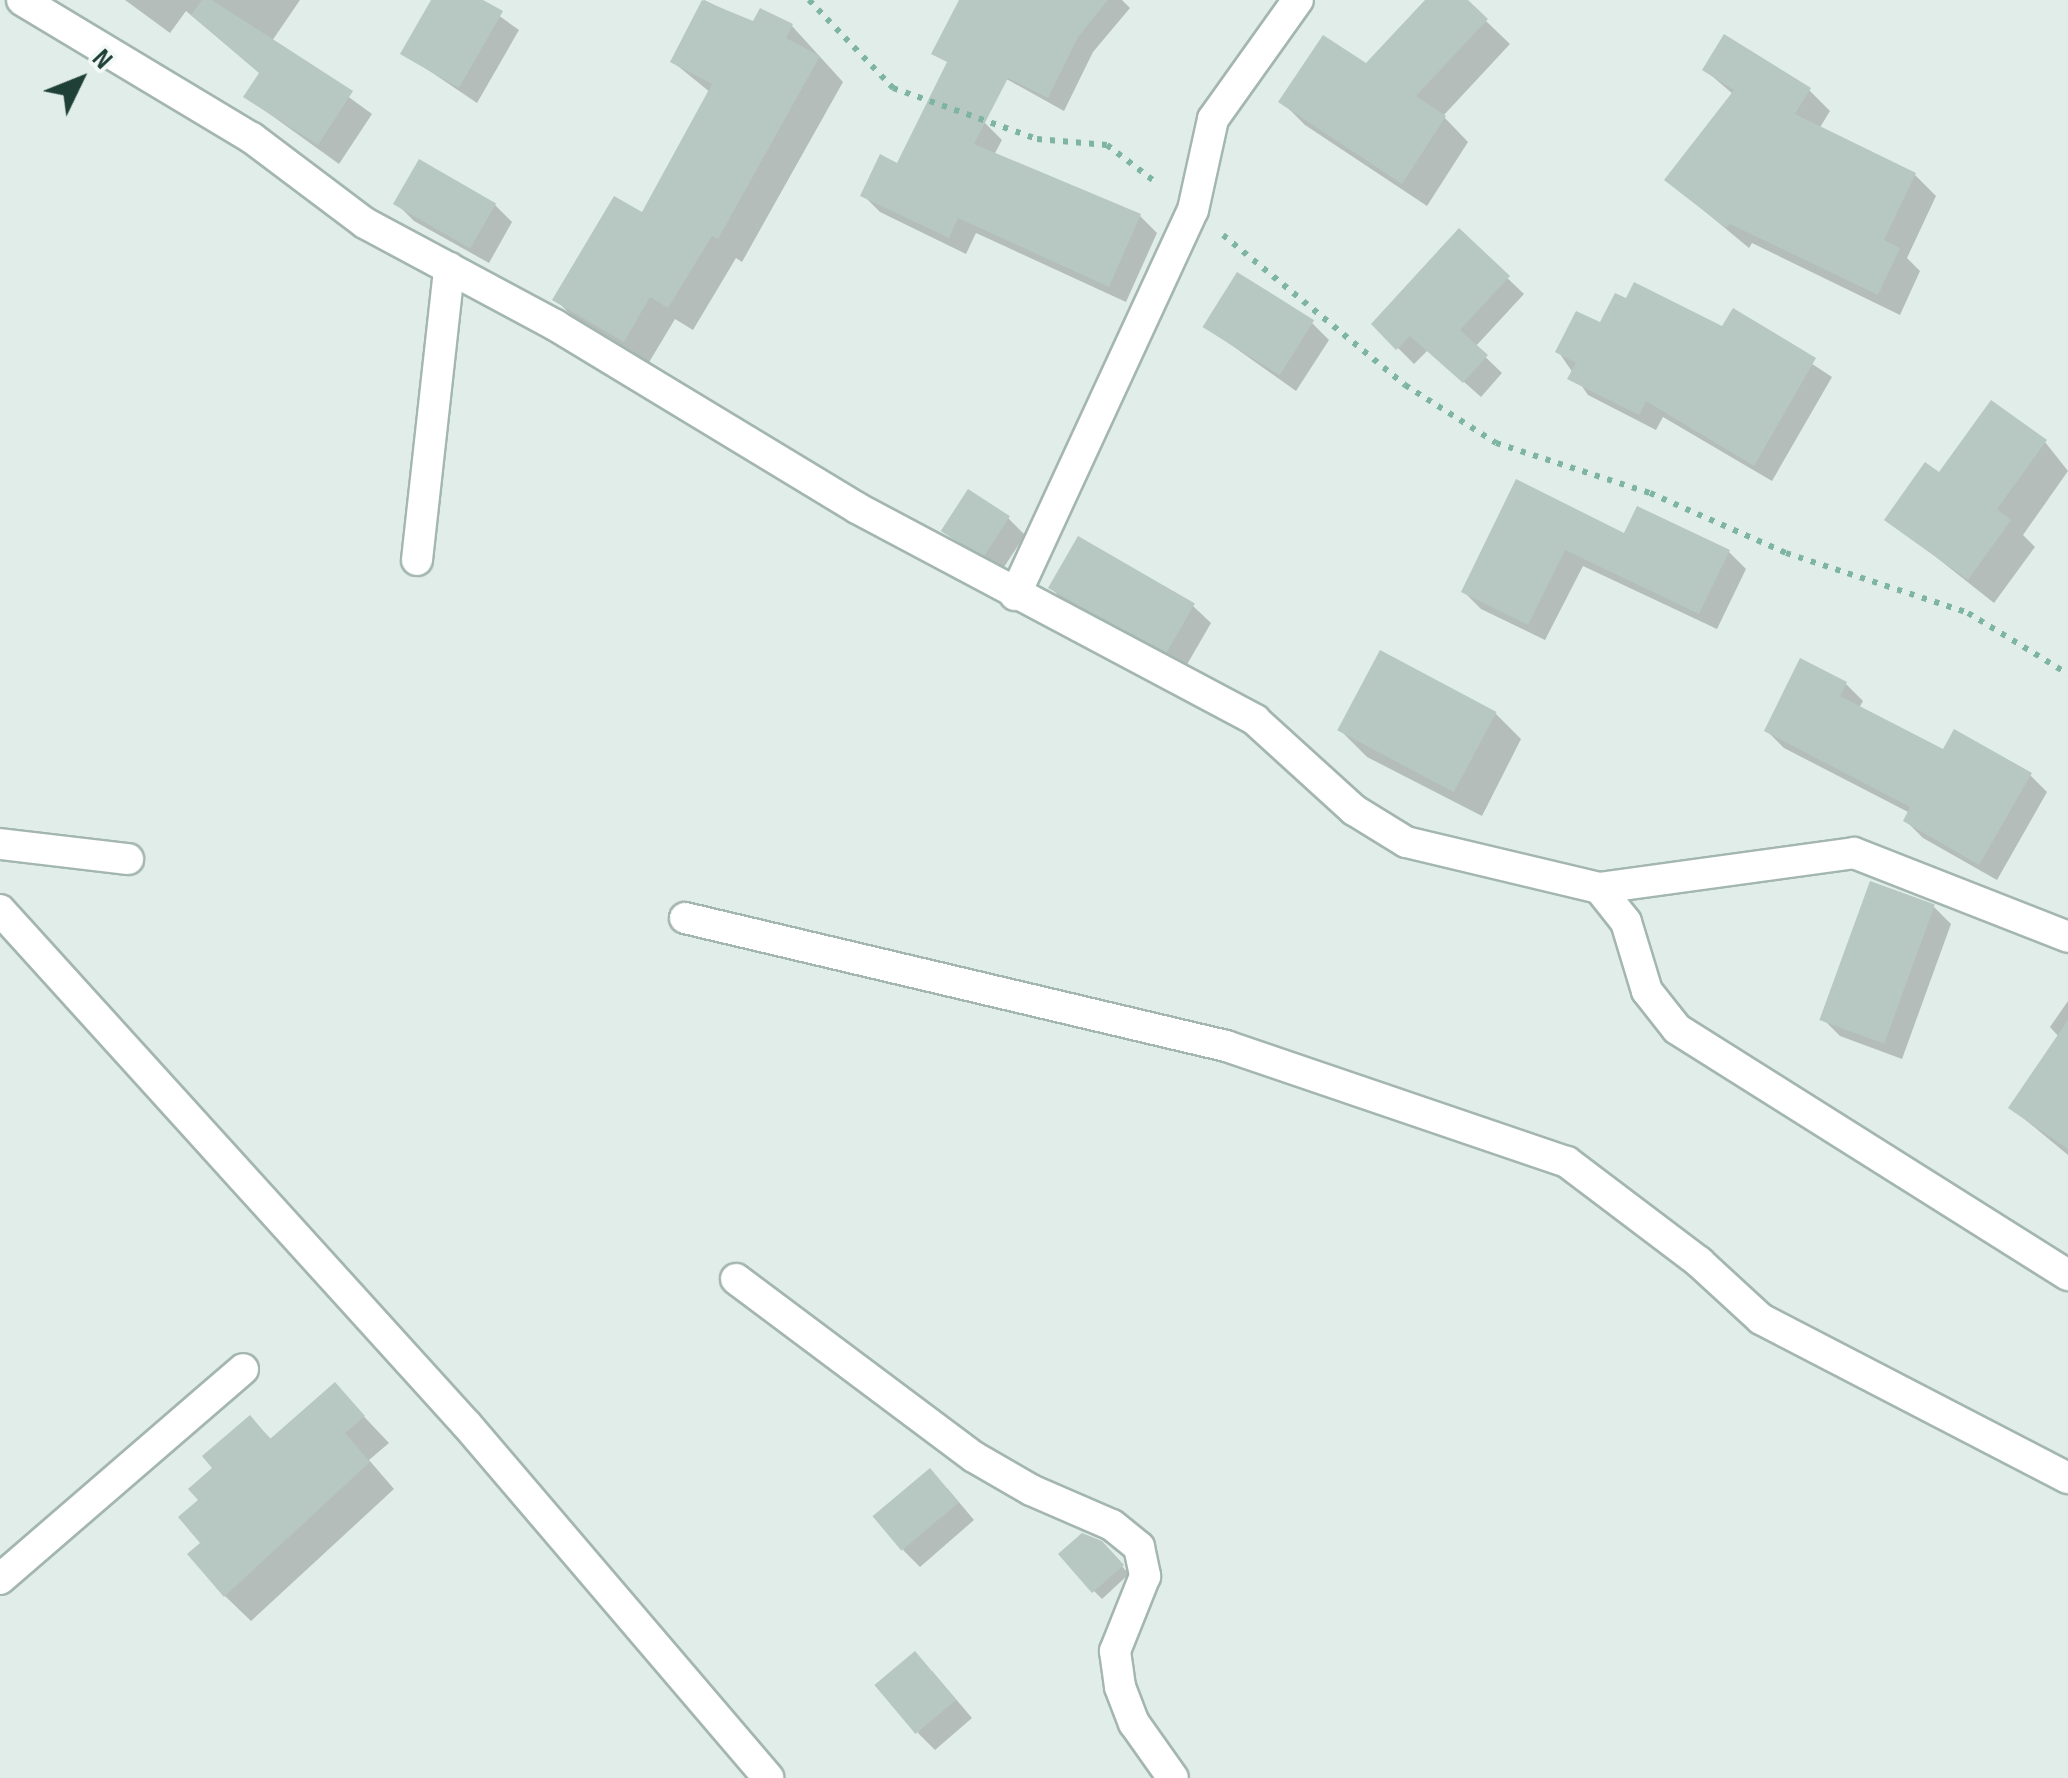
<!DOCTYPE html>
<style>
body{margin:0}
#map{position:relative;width:2068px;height:1778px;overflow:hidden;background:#e1ede8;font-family:"Sofia Sans Condensed",sans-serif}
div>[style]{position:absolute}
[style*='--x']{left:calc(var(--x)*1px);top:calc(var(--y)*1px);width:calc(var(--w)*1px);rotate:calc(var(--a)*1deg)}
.shadow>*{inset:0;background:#0003}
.building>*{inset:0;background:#b6c8c1;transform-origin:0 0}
.path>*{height:6px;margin-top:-3px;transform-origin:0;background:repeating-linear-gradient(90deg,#7eb4a3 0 5px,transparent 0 13px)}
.roads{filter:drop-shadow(2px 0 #a3b6af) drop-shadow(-2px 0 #a3b6af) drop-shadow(0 2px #a3b6af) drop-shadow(0 -2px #a3b6af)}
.minor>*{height:30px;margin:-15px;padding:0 15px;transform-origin:15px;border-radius:15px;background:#fff}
span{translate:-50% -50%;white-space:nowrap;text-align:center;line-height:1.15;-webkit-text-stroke:8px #f2f9f6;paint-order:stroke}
.north{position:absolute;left:30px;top:30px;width:100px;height:100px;-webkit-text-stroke:8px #f2f9f6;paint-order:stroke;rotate:47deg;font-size:28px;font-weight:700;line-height:40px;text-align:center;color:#1f4037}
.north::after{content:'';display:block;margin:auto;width:35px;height:45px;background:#1f4037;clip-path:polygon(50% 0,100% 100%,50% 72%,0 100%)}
</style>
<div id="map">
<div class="shadow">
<i style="clip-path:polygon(125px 0,300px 0,272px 41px,372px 114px,339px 164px,246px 97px,261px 74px,186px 11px,170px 33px)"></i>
<i style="clip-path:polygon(434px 0,477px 0,519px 30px,477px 103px,403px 53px)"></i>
<i style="clip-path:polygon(704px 0,754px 24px,792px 26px,843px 82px,742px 262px,736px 258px,693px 330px,675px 319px,648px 364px,580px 324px,556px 300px,643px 215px,711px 93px,673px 62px)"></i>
<i style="clip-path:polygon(961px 0,1122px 0,1130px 8px,1093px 52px,1064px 111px,958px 52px)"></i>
<i style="clip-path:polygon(1428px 0,1464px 0,1510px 44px,1443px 116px,1468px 142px,1427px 206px,1305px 125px,1281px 101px,1366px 66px)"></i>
<i style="clip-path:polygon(1705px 70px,1809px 90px,1830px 111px,1819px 129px,1915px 175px,1936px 196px,1907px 258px,1920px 271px,1900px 315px,1752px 243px,1749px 248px,1667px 180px,1734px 95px)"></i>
<i style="clip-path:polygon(984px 122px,1002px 140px,994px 155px,1140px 216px,1157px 233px,1126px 302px,976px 233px,966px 254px,880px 212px,863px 195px,899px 167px)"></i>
<i style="clip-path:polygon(397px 204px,495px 205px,512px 222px,489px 263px,414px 221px)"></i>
<i style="clip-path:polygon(1459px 232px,1524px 294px,1475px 347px,1502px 373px,1481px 397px,1428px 350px,1414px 364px,1374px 324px)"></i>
<i style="clip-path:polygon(1733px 312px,1832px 377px,1772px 481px,1663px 417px,1656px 430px,1588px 395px,1558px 351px,1723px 329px)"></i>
<i style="clip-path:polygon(1312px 323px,1329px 340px,1296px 391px,1206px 327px)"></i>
<i style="clip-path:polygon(2045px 442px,2068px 471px,2023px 535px,2035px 547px,1994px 603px,1888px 519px,1940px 475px)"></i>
<i style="clip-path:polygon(1517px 483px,1625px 537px,1729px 552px,1746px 569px,1717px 629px,1583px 566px,1545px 640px,1481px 609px,1464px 592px)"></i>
<i style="clip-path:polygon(1008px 518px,1025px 535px,1002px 570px,943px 531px)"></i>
<i style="clip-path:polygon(1051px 588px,1193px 606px,1211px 623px,1185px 668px,1068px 605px)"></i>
<i style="clip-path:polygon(1846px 684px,1863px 701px,1859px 708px,1944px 752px,2030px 775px,2047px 792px,1997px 880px,1923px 838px,1906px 821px,1910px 813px,1784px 748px,1767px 731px)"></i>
<i style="clip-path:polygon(1496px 714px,1521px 739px,1482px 816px,1367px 757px,1341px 731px)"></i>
<i style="clip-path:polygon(1934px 907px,1951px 924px,1902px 1059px,1840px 1036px,1823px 1019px)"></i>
<i style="clip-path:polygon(2068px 1001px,2068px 1155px,2011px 1108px,2059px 1037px,2050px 1027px)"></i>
<i style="clip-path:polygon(335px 1386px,389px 1443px,369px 1460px,394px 1489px,251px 1621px,225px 1596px,204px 1543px,201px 1500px,250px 1418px,272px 1440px)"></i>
<i style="clip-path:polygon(947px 1488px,974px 1520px,920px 1567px,903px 1550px)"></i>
<i style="clip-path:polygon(1101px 1543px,1129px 1574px,1102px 1599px,1094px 1591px)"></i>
<i style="clip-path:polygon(932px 1671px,972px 1718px,935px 1750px,918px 1733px)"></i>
</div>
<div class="building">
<i style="clip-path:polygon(202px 0,212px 0,353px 91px,318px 145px,243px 97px,259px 73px,191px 15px)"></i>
<i style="clip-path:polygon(431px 0,483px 0,503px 11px,459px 88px,400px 54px)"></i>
<i style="clip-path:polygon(702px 0,753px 21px,760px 8px,793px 24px,786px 38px,820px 56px,718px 239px,712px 236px,668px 308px,650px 297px,624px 342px,552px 300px,614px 196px,642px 212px,712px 84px,670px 62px)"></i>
<i style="clip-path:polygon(959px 0,1108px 0,1078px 37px,1048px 98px,1008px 78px,974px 144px,1141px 214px,1109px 287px,958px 218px,949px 238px,860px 196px,880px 154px,897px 163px,947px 62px,931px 54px)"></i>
<i style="clip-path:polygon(1425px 0,1468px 0,1488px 19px,1416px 96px,1446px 116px,1402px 184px,1278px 102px,1323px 35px,1366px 63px)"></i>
<i style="clip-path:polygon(1724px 34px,1811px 88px,1795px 114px,1916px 173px,1884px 240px,1900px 248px,1878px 295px,1730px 224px,1726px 228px,1664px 180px,1734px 90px,1702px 70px)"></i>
<i style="left:419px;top:159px;width:89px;height:52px;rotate:30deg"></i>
<i style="clip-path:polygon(1459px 228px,1510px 276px,1460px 330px,1488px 355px,1463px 383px,1410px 336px,1396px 350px,1371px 324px)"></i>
<i style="left:1237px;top:272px;width:91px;height:65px;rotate:32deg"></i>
<i style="clip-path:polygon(1634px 282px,1722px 326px,1733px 308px,1816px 358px,1754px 466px,1646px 401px,1639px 415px,1567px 379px,1576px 363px,1555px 352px,1576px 311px,1600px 322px,1615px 293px,1626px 298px)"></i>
<i style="clip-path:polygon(1991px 400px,2047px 440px,1997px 509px,2011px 520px,1968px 580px,1884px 520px,1925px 462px,1939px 472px)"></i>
<i style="clip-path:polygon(1516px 479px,1624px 533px,1637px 506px,1730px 550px,1699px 614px,1565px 550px,1528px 625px,1461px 592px)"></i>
<i style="left:968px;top:489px;width:50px;height:50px;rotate:33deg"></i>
<i style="left:1078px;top:536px;width:135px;height:60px;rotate:30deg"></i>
<i style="left:1380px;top:650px;width:132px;height:91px;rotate:28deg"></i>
<i style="clip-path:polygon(1800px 658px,1847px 682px,1840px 696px,1943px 749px,1954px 729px,2032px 773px,1979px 865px,1903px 821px,1910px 807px,1764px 731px)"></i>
<i style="left:1870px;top:881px;width:69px;height:148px;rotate:20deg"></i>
<i style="clip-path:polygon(2068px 1020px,2068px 1149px,2008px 1108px)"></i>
<i style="clip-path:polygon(335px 1382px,365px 1416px,345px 1433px,370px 1462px,224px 1597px,187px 1554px,200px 1543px,178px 1517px,198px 1500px,188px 1489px,212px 1468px,202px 1456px,250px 1415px,270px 1439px)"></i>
<i style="left:930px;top:1468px;width:45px;height:75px;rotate:50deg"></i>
<i style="clip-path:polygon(1082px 1533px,1102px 1541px,1124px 1565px,1092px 1593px,1058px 1554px)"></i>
<i style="left:915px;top:1651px;width:64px;height:53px;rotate:50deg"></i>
</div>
<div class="path">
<i style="--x:809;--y:0;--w:122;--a:46.3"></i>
<i style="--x:893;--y:88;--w:153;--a:19.5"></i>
<i style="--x:1037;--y:139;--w:70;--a:4.9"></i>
<i style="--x:1107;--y:145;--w:64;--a:37.4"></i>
<i style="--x:1223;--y:235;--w:236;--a:39.5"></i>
<i style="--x:1405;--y:385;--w:108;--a:32.5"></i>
<i style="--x:1496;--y:443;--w:162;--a:18"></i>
<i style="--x:1650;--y:493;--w:149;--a:23.8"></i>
<i style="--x:1786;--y:553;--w:192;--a:18.2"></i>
<i style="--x:1968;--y:613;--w:117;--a:31.4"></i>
</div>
<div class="roads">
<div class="minor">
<i style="--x:22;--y:0;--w:268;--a:31"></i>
<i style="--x:252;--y:138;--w:141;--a:37"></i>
<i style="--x:365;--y:223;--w:216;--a:28.2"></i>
<i style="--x:555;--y:325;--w:353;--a:31.2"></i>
<i style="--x:857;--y:508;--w:451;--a:28"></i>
<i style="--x:1255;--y:720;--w:134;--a:42.3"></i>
<i style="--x:1354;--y:810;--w:61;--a:31.6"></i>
<i style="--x:1406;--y:842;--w:198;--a:13.4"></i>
<i style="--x:1599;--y:888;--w:43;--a:51.5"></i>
<i style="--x:1626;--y:922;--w:72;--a:73.1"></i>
<i style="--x:1647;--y:991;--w:48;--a:51.7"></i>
<i style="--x:1677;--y:1029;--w:462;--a:32.2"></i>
<i style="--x:417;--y:560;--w:294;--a:-83.7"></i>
<i style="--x:1015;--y:595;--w:424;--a:-65.2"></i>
<i style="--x:1193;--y:210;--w:93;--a:-77.6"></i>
<i style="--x:1213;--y:119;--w:146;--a:-54.5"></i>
<i style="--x:0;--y:844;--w:129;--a:6.7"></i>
<i style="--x:1599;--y:888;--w:257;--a:-7.8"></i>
<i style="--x:1854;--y:853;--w:230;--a:21.4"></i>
<i style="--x:0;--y:910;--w:695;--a:47.8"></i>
<i style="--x:467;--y:1425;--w:464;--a:49.5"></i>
<i style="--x:685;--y:918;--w:556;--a:13.31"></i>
<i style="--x:1226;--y:1046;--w:360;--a:18.8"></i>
<i style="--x:1567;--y:1162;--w:166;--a:37.1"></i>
<i style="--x:1699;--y:1262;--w:84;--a:42.6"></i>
<i style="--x:1761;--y:1319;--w:346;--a:27.4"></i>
<i style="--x:736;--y:1279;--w:297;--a:36.8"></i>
<i style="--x:974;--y:1457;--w:66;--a:30.1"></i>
<i style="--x:1031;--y:1490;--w:88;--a:23.4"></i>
<i style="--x:1112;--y:1525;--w:35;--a:39"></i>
<i style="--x:1139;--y:1547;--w:30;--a:78"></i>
<i style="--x:1145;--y:1576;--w:81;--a:111.8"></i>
<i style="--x:1115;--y:1651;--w:36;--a:82"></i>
<i style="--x:1120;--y:1687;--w:39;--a:69"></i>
<i style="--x:1134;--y:1723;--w:67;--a:54.7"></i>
<i style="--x:0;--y:1579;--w:321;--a:-40.8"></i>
</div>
</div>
<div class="north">N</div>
</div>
